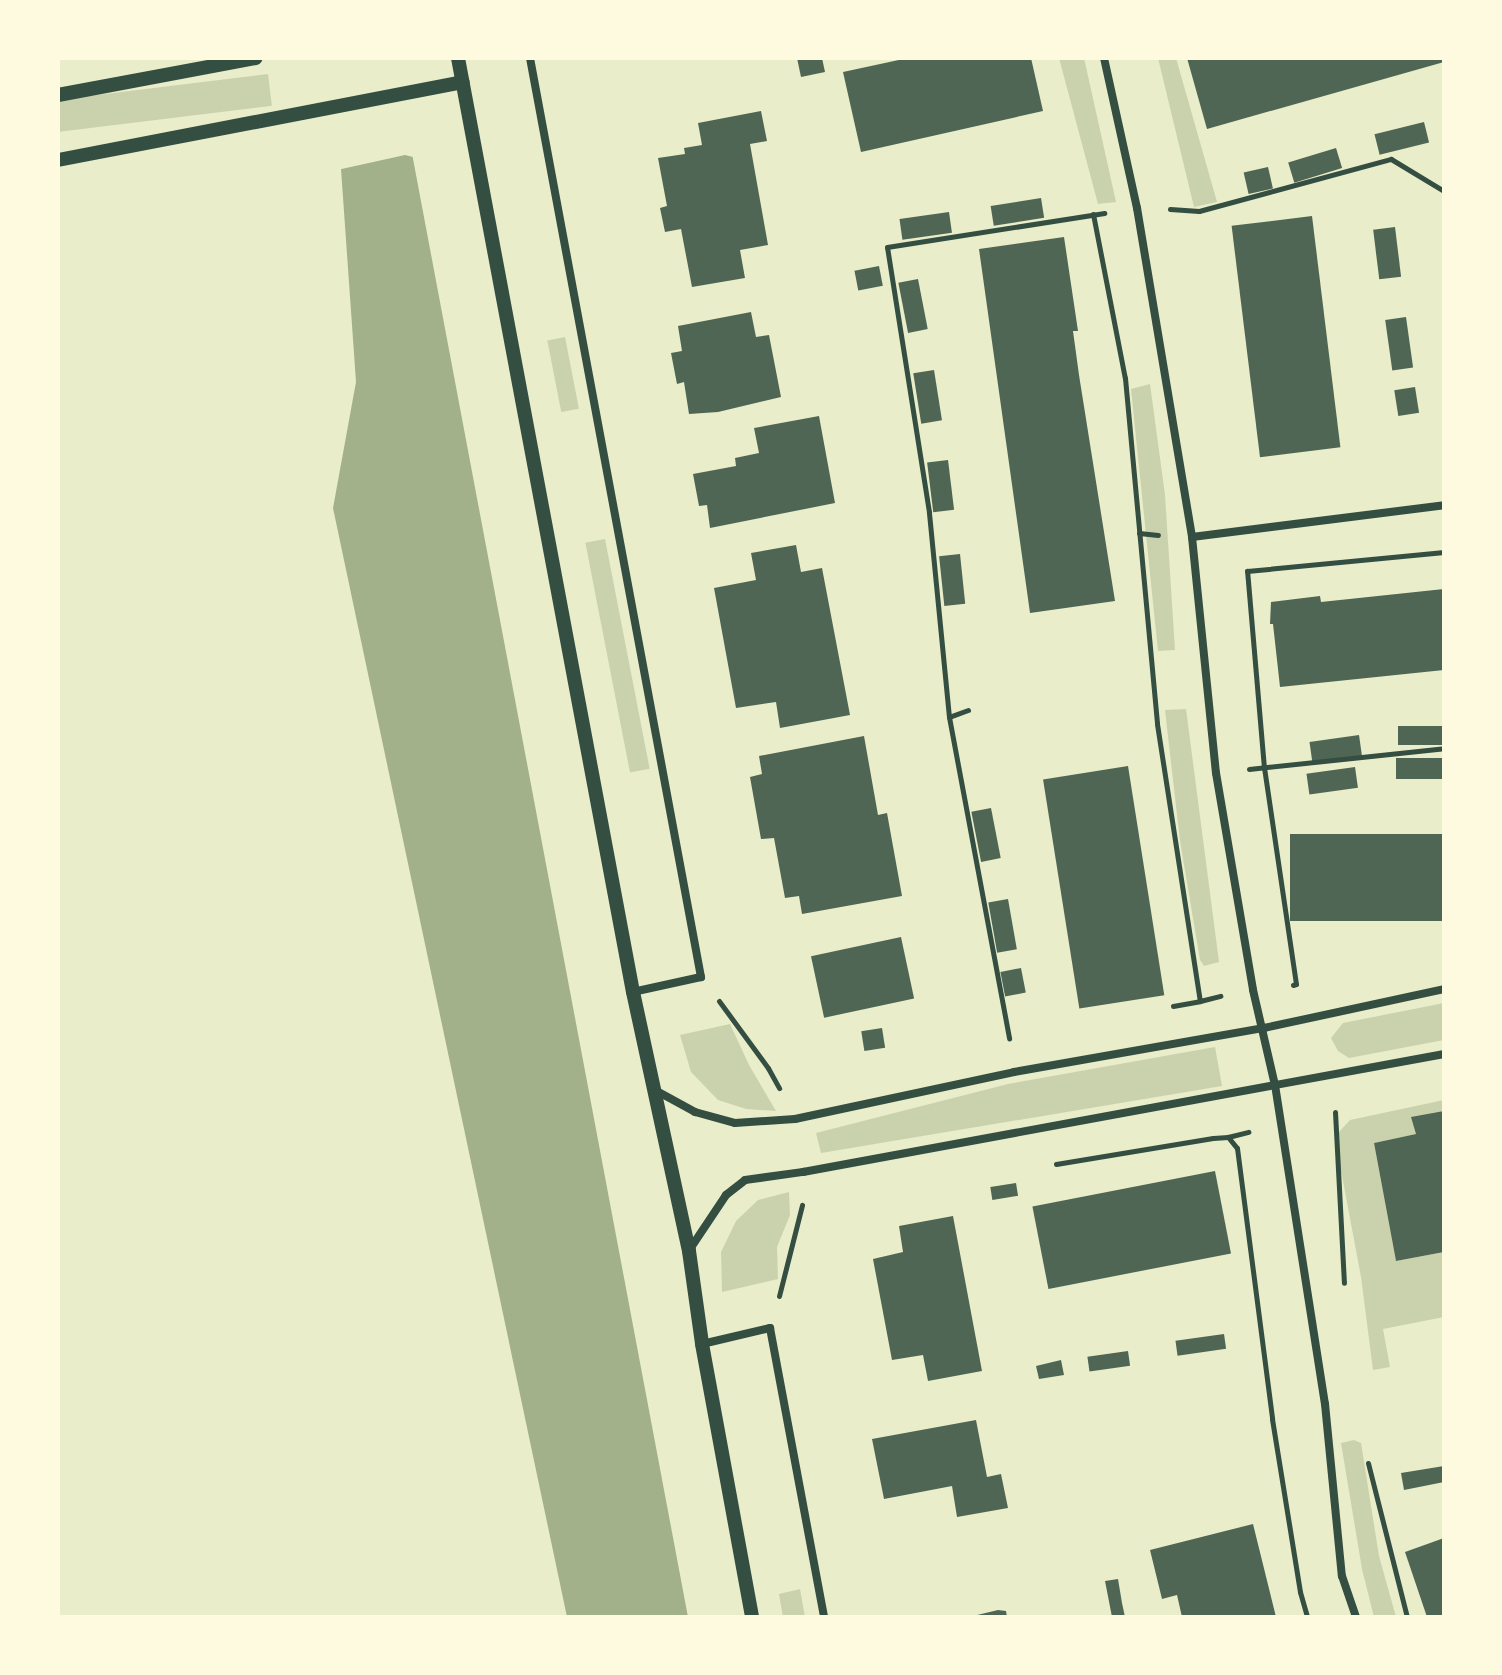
<!DOCTYPE html>
<style>
body{margin:0}
#map{position:relative;width:1502px;height:1675px;overflow:hidden;background:#e9edc9;font-family:Helvetica,sans-serif}
div>[style]{position:absolute}
[style*='--x']{left:calc(var(--x)*1px);top:calc(var(--y)*1px);width:calc(var(--w)*1px);rotate:calc(var(--a)*1deg)}
.green>*{inset:0;background:#cad2ad;transform-origin:0 0}
.water>*{inset:0;background:#a3b18a}
.pier>*{inset:0;background:#e9edc9}
.building>*{inset:0;background:#4f6655;transform-origin:0 0}
.path>*{height:5px;margin:-2.5px;padding:0 2.5px;transform-origin:2.5px;border-radius:2.5px;background:#344e41}
.minor>*{height:8px;margin:-4px;padding:0 4px;transform-origin:4px;border-radius:4px;background:#344e41}
.tertiary>*{height:14px;margin:-7px;padding:0 7px;transform-origin:7px;border-radius:7px;background:#344e41}
span{translate:-50% -50%;white-space:nowrap;text-align:center;line-height:1.15;-webkit-text-stroke:8px #fefae0;paint-order:stroke}
.frame{position:absolute;inset:0;border:60px solid #fefae0;pointer-events:none}
</style>
<div id="map">
<div class="green">
<i style="clip-path:polygon(1059px 58px,1084px 58px,1116px 202px,1098px 204px)"></i>
<i style="clip-path:polygon(1158px 58px,1176px 58px,1217px 202px,1194px 207px)"></i>
<i style="left:268px;top:74px;width:32px;height:214px;rotate:83deg"></i>
<i style="left:565px;top:337px;width:73px;height:18px;rotate:79deg"></i>
<i style="clip-path:polygon(1150px 384px,1165px 495px,1175px 650px,1158px 651px,1131px 389px)"></i>
<i style="left:605px;top:539px;width:234px;height:20px;rotate:79deg"></i>
<i style="clip-path:polygon(1186px 709px,1219px 962px,1204px 966px,1200px 960px,1180px 841px,1165px 710px)"></i>
<i style="clip-path:polygon(1444px 1003px,1444px 1040px,1349px 1058px,1338px 1051px,1331px 1038px,1343px 1023px)"></i>
<i style="clip-path:polygon(730px 1024px,749px 1065px,776px 1111px,746px 1109px,718px 1100px,691px 1072px,680px 1035px)"></i>
<i style="clip-path:polygon(1215px 1047px,1222px 1086px,821px 1153px,816px 1133px,1008px 1084px)"></i>
<i style="clip-path:polygon(1444px 1100px,1444px 1111px,1416px 1134px,1374px 1143px,1396px 1261px,1444px 1252px,1444px 1317px,1383px 1329px,1390px 1367px,1373px 1370px,1361px 1277px,1337px 1149px,1339px 1132px,1350px 1120px)"></i>
<i style="clip-path:polygon(789px 1192px,790px 1215px,777px 1247px,778px 1279px,722px 1292px,721px 1252px,736px 1221px,758px 1200px)"></i>
<i style="clip-path:polygon(1354px 1440px,1361px 1443px,1379px 1556px,1396px 1617px,1374px 1617px,1362px 1569px,1341px 1443px)"></i>
<i style="clip-path:polygon(800px 1589px,805px 1617px,783px 1617px,779px 1594px)"></i>
</div>
<div class="water">
<i style="clip-path:polygon(318px 58px,394px 58px,688px 1617px,567px 1617px,333px 508px,356px 382px,341px 169px)"></i>
</div>
<div class="pier">
<i style="clip-path:polygon(314px 58px,398px 58px,417px 158px,405px 155px,337px 170px)"></i>
</div>
<div class="building">
<i style="clip-path:polygon(797px 58px,822px 58px,825px 72px,801px 77px)"></i>
<i style="clip-path:polygon(908px 58px,1031px 58px,1043px 111px,861px 152px,843px 72px)"></i>
<i style="clip-path:polygon(1187px 58px,1444px 58px,1444px 62px,1207px 129px)"></i>
<i style="clip-path:polygon(761px 111px,767px 141px,750px 144px,768px 245px,740px 250px,745px 278px,692px 287px,681px 229px,665px 232px,660px 208px,667px 206px,658px 158px,685px 154px,684px 148px,702px 145px,698px 123px)"></i>
<i style="left:1424px;top:122px;width:21px;height:51px;rotate:76deg"></i>
<i style="left:1336px;top:148px;width:21px;height:50px;rotate:73deg"></i>
<i style="left:1268px;top:167px;width:22px;height:25px;rotate:77deg"></i>
<i style="left:1041px;top:198px;width:20px;height:51px;rotate:81deg"></i>
<i style="left:949px;top:212px;width:21px;height:50px;rotate:82deg"></i>
<i style="left:1312px;top:216px;width:233px;height:81px;rotate:83deg"></i>
<i style="left:1395px;top:227px;width:50px;height:22px;rotate:83deg"></i>
<i style="clip-path:polygon(1064px 237px,1078px 331px,1073px 331px,1079px 375px,1115px 601px,1030px 613px,979px 249px)"></i>
<i style="left:879px;top:266px;width:20px;height:25px;rotate:79deg"></i>
<i style="left:918px;top:279px;width:51px;height:20px;rotate:79deg"></i>
<i style="clip-path:polygon(751px 312px,756px 337px,769px 335px,781px 397px,718px 412px,689px 414px,684px 382px,677px 384px,671px 353px,682px 351px,678px 326px)"></i>
<i style="left:1406px;top:317px;width:51px;height:21px;rotate:82deg"></i>
<i style="left:934px;top:370px;width:51px;height:21px;rotate:81deg"></i>
<i style="left:1415px;top:387px;width:26px;height:21px;rotate:81deg"></i>
<i style="clip-path:polygon(819px 416px,835px 503px,710px 528px,707px 505px,699px 506px,693px 474px,736px 466px,735px 458px,759px 453px,754px 428px)"></i>
<i style="left:948px;top:460px;width:50px;height:21px;rotate:83deg"></i>
<i style="clip-path:polygon(796px 545px,801px 572px,822px 568px,850px 715px,780px 728px,776px 702px,736px 708px,714px 588px,756px 580px,751px 553px)"></i>
<i style="left:960px;top:554px;width:50px;height:21px;rotate:84deg"></i>
<i style="clip-path:polygon(1444px 589px,1444px 670px,1280px 687px,1273px 624px,1270px 624px,1271px 602px,1320px 596px,1321px 602px)"></i>
<i style="left:1444px;top:726px;width:19px;height:46px;rotate:90deg"></i>
<i style="left:1359px;top:735px;width:21px;height:50px;rotate:82deg"></i>
<i style="clip-path:polygon(864px 736px,878px 815px,887px 813px,902px 896px,802px 914px,799px 896px,785px 898px,774px 838px,761px 839px,750px 777px,762px 774px,759px 756px)"></i>
<i style="left:1444px;top:758px;width:21px;height:48px;rotate:90deg"></i>
<i style="left:1128px;top:766px;width:232px;height:86px;rotate:81deg"></i>
<i style="left:1355px;top:767px;width:21px;height:49px;rotate:82deg"></i>
<i style="left:991px;top:808px;width:51px;height:20px;rotate:79deg"></i>
<i style="left:1444px;top:834px;width:87px;height:154px;rotate:90deg"></i>
<i style="left:1008px;top:899px;width:51px;height:20px;rotate:80deg"></i>
<i style="left:901px;top:937px;width:63px;height:92px;rotate:78deg"></i>
<i style="left:1021px;top:968px;width:25px;height:21px;rotate:79deg"></i>
<i style="left:882px;top:1028px;width:20px;height:21px;rotate:81deg"></i>
<i style="clip-path:polygon(1444px 1111px,1444px 1252px,1396px 1261px,1374px 1143px,1416px 1134px,1411px 1117px)"></i>
<i style="left:1215px;top:1171px;width:84px;height:186px;rotate:79deg"></i>
<i style="left:1016px;top:1183px;width:13px;height:26px;rotate:81deg"></i>
<i style="clip-path:polygon(953px 1216px,982px 1371px,928px 1381px,923px 1355px,892px 1360px,873px 1259px,903px 1252px,899px 1226px)"></i>
<i style="left:1224px;top:1334px;width:15px;height:49px;rotate:82deg"></i>
<i style="left:1128px;top:1351px;width:15px;height:41px;rotate:82deg"></i>
<i style="clip-path:polygon(1061px 1360px,1064px 1375px,1039px 1379px,1036px 1366px)"></i>
<i style="clip-path:polygon(976px 1420px,987px 1477px,1001px 1474px,1008px 1508px,957px 1517px,952px 1486px,884px 1499px,872px 1439px)"></i>
<i style="clip-path:polygon(1444px 1466px,1444px 1482px,1404px 1490px,1401px 1473px)"></i>
<i style="clip-path:polygon(1253px 1524px,1276px 1617px,1182px 1617px,1177px 1595px,1162px 1599px,1150px 1550px)"></i>
<i style="clip-path:polygon(1444px 1538px,1444px 1617px,1427px 1617px,1405px 1552px)"></i>
<i style="clip-path:polygon(1118px 1579px,1122px 1603px,1125px 1617px,1112px 1617px,1105px 1581px)"></i>
<i style="clip-path:polygon(998px 1610px,1006px 1611px,1007px 1617px,969px 1617px)"></i>
</div>
<div class="path">
<i style="--x:1170;--y:209;--w:29;--a:4"></i>
<i style="--x:1199;--y:211;--w:199;--a:-15.2"></i>
<i style="--x:1391;--y:159;--w:62;--a:31.1"></i>
<i style="--x:1093;--y:214;--w:167;--a:79"></i>
<i style="--x:1125;--y:378;--w:347;--a:84.7"></i>
<i style="--x:1157;--y:724;--w:280;--a:81.2"></i>
<i style="--x:1200;--y:1001;--w:21;--a:-14"></i>
<i style="--x:1139;--y:533;--w:19;--a:6"></i>
<i style="--x:968;--y:710;--w:20;--a:160"></i>
<i style="--x:949;--y:717;--w:327;--a:79.4"></i>
<i style="--x:949;--y:717;--w:206;--a:-95.6"></i>
<i style="--x:929;--y:512;--w:268;--a:-99"></i>
<i style="--x:887;--y:247;--w:220;--a:-8.9"></i>
<i style="--x:1249;--y:769;--w:196;--a:-6.1"></i>
<i style="--x:1293;--y:985;--w:3;--a:-18"></i>
<i style="--x:1296;--y:984;--w:218;--a:-98.4"></i>
<i style="--x:1264;--y:768;--w:198;--a:-94.9"></i>
<i style="--x:1247;--y:571;--w:198;--a:-5.5"></i>
<i style="--x:719;--y:1001;--w:83;--a:53.8"></i>
<i style="--x:768;--y:1068;--w:23;--a:61"></i>
<i style="--x:1173;--y:1006;--w:27;--a:-10"></i>
<i style="--x:1335;--y:1112;--w:171;--a:87"></i>
<i style="--x:1228;--y:1137;--w:21;--a:-14"></i>
<i style="--x:1056;--y:1164;--w:159;--a:-9.4"></i>
<i style="--x:1213;--y:1138;--w:15;--a:-4"></i>
<i style="--x:1228;--y:1137;--w:14;--a:51"></i>
<i style="--x:1237;--y:1148;--w:273;--a:82.6"></i>
<i style="--x:1272;--y:1419;--w:175;--a:80.8"></i>
<i style="--x:1300;--y:1592;--w:26;--a:74"></i>
<i style="--x:779;--y:1296;--w:94;--a:-75.8"></i>
<i style="--x:1368;--y:1463;--w:159;--a:75.8"></i>
</div>
<div class="minor">
<i style="--x:530;--y:58;--w:935;--a:79.46"></i>
<i style="--x:701;--y:977;--w:70;--a:167.6"></i>
<i style="--x:1104;--y:58;--w:154;--a:77.6"></i>
<i style="--x:1137;--y:208;--w:334;--a:80.5"></i>
<i style="--x:1192;--y:537;--w:237;--a:84.2"></i>
<i style="--x:1216;--y:773;--w:220;--a:80.3"></i>
<i style="--x:1253;--y:990;--w:98;--a:77"></i>
<i style="--x:1275;--y:1085;--w:323;--a:81.1"></i>
<i style="--x:1325;--y:1404;--w:173;--a:84.4"></i>
<i style="--x:1342;--y:1576;--w:43;--a:71.1"></i>
<i style="--x:1192;--y:537;--w:254;--a:-7.2"></i>
<i style="--x:653;--y:1089;--w:48;--a:28.7"></i>
<i style="--x:695;--y:1112;--w:41;--a:15.4"></i>
<i style="--x:735;--y:1123;--w:60;--a:-3.8"></i>
<i style="--x:795;--y:1119;--w:224;--a:-12.1"></i>
<i style="--x:1014;--y:1072;--w:254;--a:-10"></i>
<i style="--x:1264;--y:1028;--w:184;--a:-12.2"></i>
<i style="--x:690;--y:1249;--w:65;--a:-56.3"></i>
<i style="--x:726;--y:1195;--w:24;--a:-38"></i>
<i style="--x:745;--y:1180;--w:59;--a:-7.9"></i>
<i style="--x:803;--y:1172;--w:652;--a:-10.43"></i>
<i style="--x:702;--y:1344;--w:70;--a:-13.2"></i>
<i style="--x:770;--y:1328;--w:294;--a:79.4"></i>
</div>
<div class="tertiary">
<i style="--x:458;--y:58;--w:950;--a:79.39"></i>
<i style="--x:633;--y:992;--w:265;--a:77.8"></i>
<i style="--x:689;--y:1251;--w:94;--a:82"></i>
<i style="--x:702;--y:1344;--w:278;--a:79.6"></i>
<i style="--x:58;--y:95;--w:201;--a:-10.6"></i>
<i style="--x:58;--y:160;--w:412;--a:-10.9"></i>
</div>
<div class="frame"></div>
</div>
